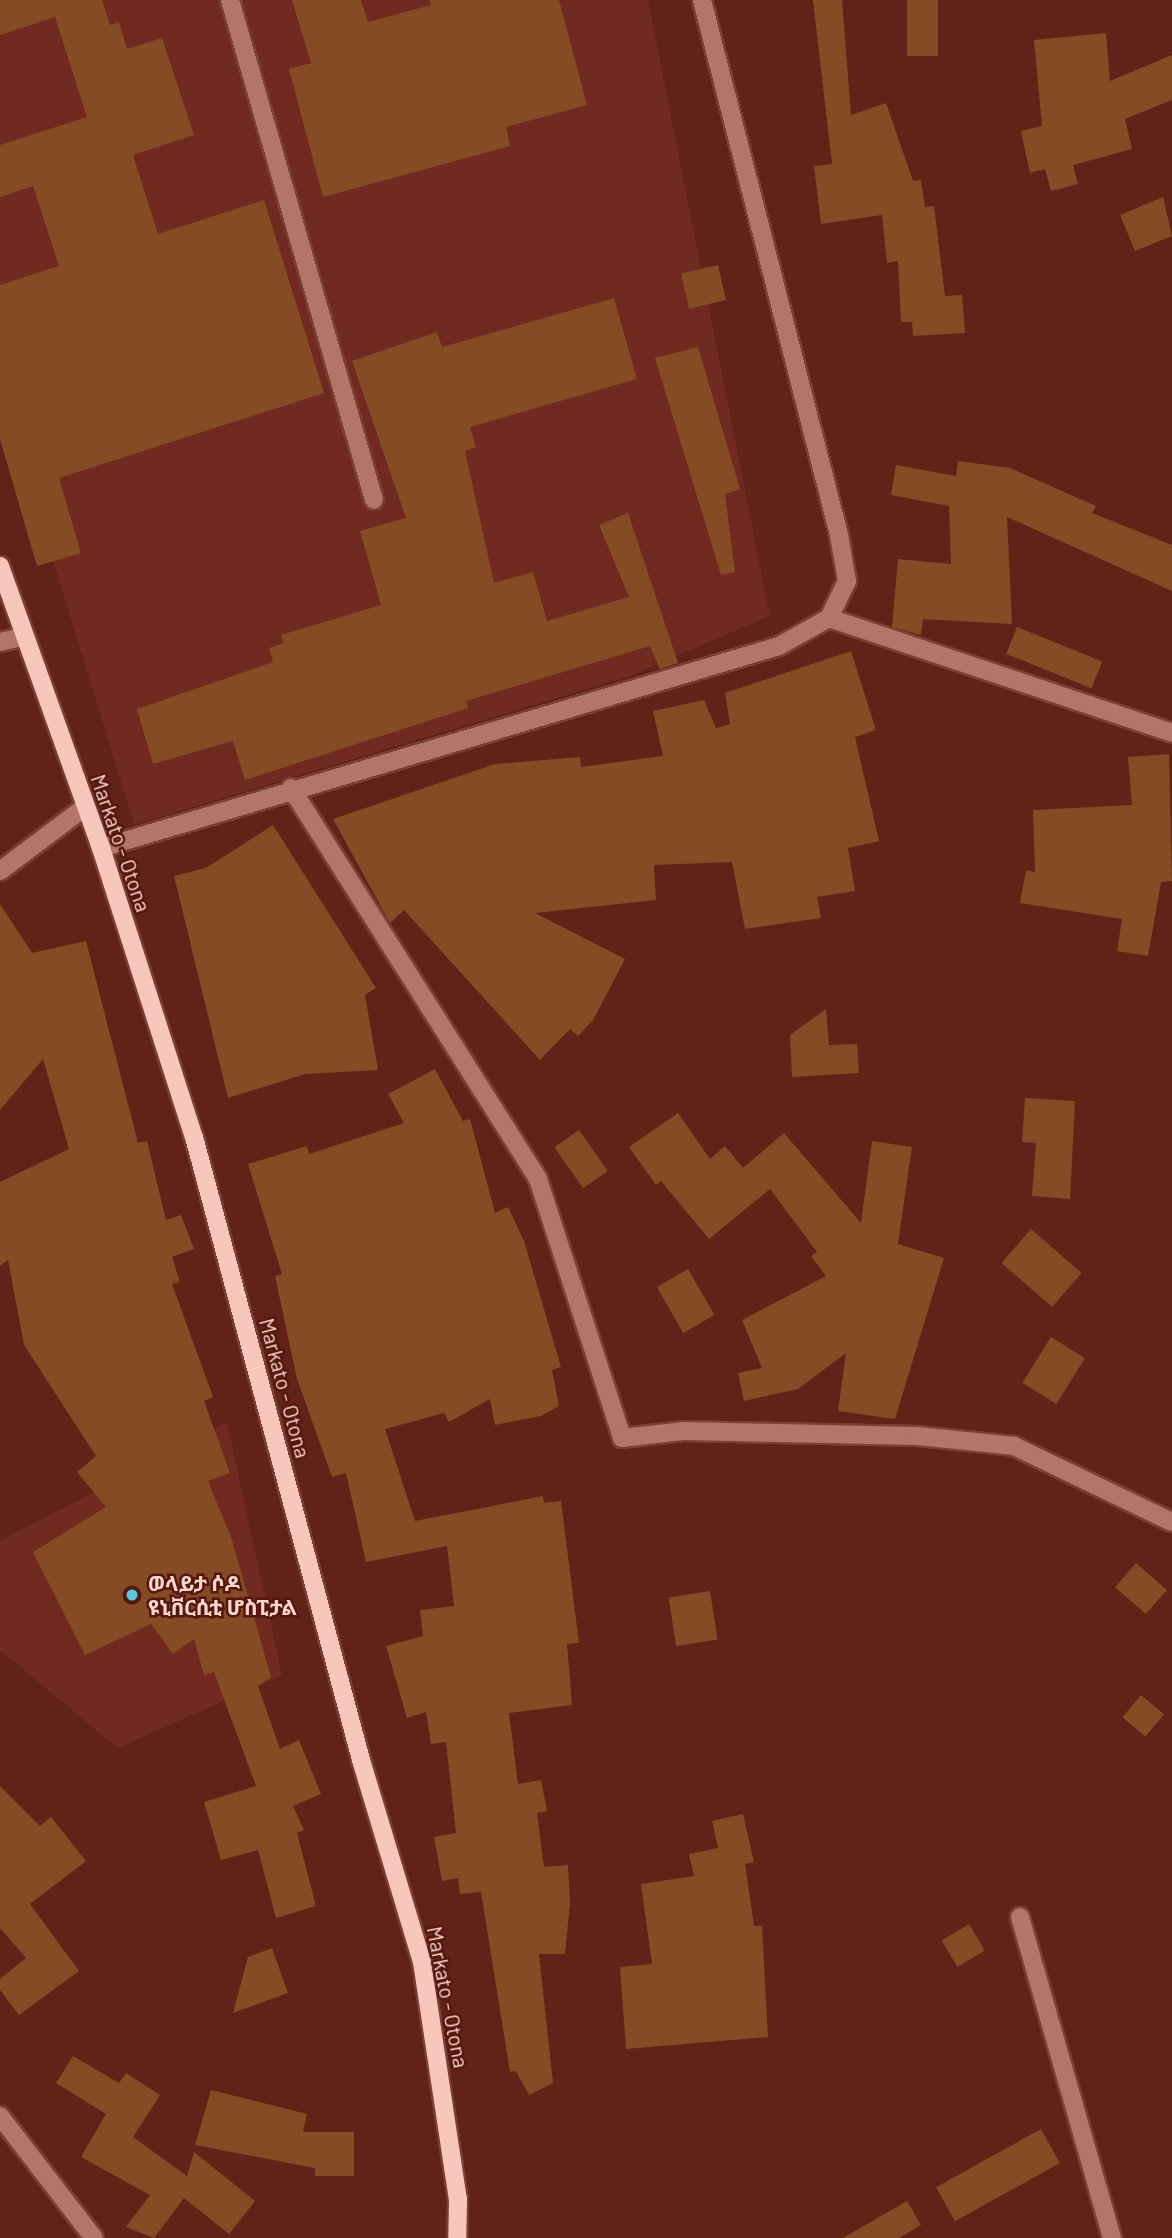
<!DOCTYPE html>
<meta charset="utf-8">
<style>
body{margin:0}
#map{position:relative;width:1172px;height:2238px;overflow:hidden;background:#612217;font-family:Barlow,"Noto Sans Ethiopic",sans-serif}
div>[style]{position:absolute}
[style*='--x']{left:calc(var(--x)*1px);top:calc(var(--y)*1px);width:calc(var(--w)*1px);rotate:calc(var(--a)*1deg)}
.built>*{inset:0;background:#712a1f}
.building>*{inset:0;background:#854b25;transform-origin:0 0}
.roads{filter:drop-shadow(2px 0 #7a3f34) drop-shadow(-2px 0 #7a3f34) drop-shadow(0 2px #7a3f34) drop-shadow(0 -2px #7a3f34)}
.minor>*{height:18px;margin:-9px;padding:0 9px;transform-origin:9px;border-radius:9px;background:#b27568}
.major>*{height:18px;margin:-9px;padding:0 9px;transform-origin:9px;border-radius:9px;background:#f9c6bc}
.dots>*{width:19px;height:19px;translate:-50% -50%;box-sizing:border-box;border:4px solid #54170d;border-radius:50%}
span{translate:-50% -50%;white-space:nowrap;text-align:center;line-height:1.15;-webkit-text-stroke:5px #54170d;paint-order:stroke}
.street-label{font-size:21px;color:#fed6cd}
.poi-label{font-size:21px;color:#fed6cd;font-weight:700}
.left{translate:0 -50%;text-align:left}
</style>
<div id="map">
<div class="built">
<i style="clip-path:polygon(0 0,648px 0,770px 616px,630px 676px,134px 825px,0 388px)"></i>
<i style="clip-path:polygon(227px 1422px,282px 1675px,118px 1748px,0 1650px,0 1541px)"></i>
</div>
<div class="building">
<i style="clip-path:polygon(0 0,102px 0,110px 25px,119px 22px,127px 49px,162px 38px,194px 135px,133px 155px,158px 234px,264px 200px,324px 393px,59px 478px,81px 553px,37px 566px,0 439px,0 285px,59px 266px,33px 186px,0 197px,0 145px,87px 117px,55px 17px,0 35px)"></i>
<i style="clip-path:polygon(292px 0,361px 0,368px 22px,431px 5px,430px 0,559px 0,587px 105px,506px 127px,510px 146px,323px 197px,289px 69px,311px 63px)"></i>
<i style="clip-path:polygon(813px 0,842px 0,851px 115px,886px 103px,913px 181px,921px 180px,925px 207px,934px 206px,945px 296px,962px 295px,965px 333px,913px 336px,912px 322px,901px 322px,898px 261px,887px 263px,882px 215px,821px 224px,814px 166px,832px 164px)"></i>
<i style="left:907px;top:0;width:31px;height:56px"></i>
<i style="clip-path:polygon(1106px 33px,1110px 81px,1172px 55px,1172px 100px,1125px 119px,1132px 149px,1073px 165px,1078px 184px,1051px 191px,1045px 169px,1030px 173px,1021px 131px,1042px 126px,1034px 40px)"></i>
<i style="clip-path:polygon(1163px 197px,1172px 236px,1135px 251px,1120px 215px)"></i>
<i style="left:718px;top:265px;width:36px;height:38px;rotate:77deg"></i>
<i style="clip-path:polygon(614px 298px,637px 379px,470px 427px,476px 447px,465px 451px,494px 583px,533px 572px,547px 621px,629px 597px,599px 525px,628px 513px,678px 663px,660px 669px,650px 646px,466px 701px,468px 708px,245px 780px,233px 741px,153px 764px,137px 709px,273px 662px,269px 648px,284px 643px,281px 635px,381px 605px,360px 531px,406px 518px,352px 361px,437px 332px,442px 347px)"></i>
<i style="clip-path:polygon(698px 347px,740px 489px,725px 494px,735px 572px,721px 575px,655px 358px)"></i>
<i style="clip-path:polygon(958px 461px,1010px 468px,1096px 506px,1092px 513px,1172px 545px,1172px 591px,1007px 517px,1012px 624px,923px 619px,921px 635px,892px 627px,898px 559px,951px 564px,949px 506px,891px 495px,896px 465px,956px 476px)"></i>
<i style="left:1017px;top:627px;width:92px;height:29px;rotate:22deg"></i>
<i style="clip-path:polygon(851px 651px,876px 730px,855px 737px,879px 841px,848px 848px,855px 891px,817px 897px,821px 918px,745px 929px,732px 862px,654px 865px,656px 900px,535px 913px,625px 959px,593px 1020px,578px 1036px,570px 1029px,540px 1060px,404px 910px,390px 923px,333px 819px,495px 764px,580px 757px,581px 767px,663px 756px,653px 711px,704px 700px,716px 728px,730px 724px,725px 693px)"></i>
<i style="clip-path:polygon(1169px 754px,1172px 881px,1161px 882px,1148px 956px,1117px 951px,1122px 919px,1020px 903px,1026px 870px,1035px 872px,1033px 810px,1132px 805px,1128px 757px)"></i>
<i style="clip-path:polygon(273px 825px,376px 988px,365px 995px,378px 1070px,305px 1074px,228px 1098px,174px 876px,206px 868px)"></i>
<i style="clip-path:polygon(0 904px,32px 953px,86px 941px,138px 1143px,147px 1141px,166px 1220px,181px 1215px,194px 1249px,172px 1257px,180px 1282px,172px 1284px,213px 1397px,204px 1401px,230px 1473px,208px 1481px,232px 1540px,271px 1677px,258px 1686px,280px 1749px,299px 1740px,321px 1794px,293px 1806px,304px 1830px,297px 1833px,316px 1906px,276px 1918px,258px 1850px,221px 1860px,204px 1802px,256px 1786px,214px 1672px,204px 1675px,194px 1639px,173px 1654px,151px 1624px,85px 1655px,33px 1552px,106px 1507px,77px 1472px,96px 1456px,24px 1345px,8px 1260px,0 1266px,0 1182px,69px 1149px,43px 1059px,0 1110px)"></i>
<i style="clip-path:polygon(826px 1009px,829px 1045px,857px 1044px,859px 1073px,792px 1077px,790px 1035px)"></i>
<i style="clip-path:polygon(435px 1069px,463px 1121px,470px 1119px,495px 1213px,508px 1207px,524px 1241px,561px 1367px,552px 1370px,559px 1406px,541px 1416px,495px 1425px,490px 1399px,449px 1422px,444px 1413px,385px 1429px,415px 1521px,543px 1496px,544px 1503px,561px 1501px,579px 1643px,567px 1644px,572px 1705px,509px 1713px,518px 1784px,541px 1780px,547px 1811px,537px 1813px,544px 1867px,568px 1865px,570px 1903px,565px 1954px,539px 1954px,553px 2083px,529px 2095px,516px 2071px,510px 2072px,481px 1892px,460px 1894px,458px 1878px,442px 1881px,434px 1837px,456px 1833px,446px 1742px,431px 1744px,426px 1712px,407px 1718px,386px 1646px,423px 1636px,420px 1610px,454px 1606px,447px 1546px,366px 1562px,346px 1473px,332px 1477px,297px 1379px,275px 1276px,282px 1274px,248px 1164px,307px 1146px,309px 1154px,404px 1123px,388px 1094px)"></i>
<i style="clip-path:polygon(1025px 1098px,1075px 1101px,1070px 1199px,1032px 1196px,1036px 1143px,1022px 1142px)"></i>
<i style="clip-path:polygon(678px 1113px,710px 1159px,725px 1146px,743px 1168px,784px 1133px,861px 1223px,872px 1141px,912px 1147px,898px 1244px,944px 1258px,895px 1419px,838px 1411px,846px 1353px,798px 1389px,744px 1401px,738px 1373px,762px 1368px,742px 1320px,826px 1276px,811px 1256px,817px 1252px,770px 1189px,709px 1239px,661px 1181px,656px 1185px,629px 1147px)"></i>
<i style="left:579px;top:1130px;width:50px;height:30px;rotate:55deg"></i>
<i style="left:1031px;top:1229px;width:67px;height:45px;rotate:41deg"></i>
<i style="left:688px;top:1269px;width:53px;height:36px;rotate:60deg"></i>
<i style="left:1051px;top:1337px;width:40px;height:54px;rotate:32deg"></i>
<i style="left:1136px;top:1563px;width:41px;height:32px;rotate:41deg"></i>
<i style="left:710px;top:1591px;width:49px;height:42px;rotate:81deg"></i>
<i style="left:1141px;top:1695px;width:30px;height:29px;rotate:40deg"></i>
<i style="clip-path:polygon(0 1786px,40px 1826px,51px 1817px,86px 1861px,30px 1904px,79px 1971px,19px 2015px,0 1990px,0 1979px,26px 1958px,0 1928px)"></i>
<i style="clip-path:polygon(743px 1814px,754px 1862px,745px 1864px,754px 1926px,762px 1926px,768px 2037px,626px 2049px,620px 1967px,652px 1964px,641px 1884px,694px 1876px,689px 1854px,718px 1848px,712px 1821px)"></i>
<i style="left:969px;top:1924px;width:31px;height:32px;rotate:59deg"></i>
<i style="clip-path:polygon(272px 1948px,288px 1993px,233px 2013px,248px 1957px)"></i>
<i style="clip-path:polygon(73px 2056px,119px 2083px,126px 2073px,160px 2095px,133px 2137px,187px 2176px,194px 2152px,255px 2201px,229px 2234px,184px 2198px,154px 2238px,126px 2227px,150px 2195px,81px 2157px,106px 2114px,56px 2083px)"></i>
<i style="clip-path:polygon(211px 2090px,307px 2114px,303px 2132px,354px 2132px,354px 2176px,315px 2176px,315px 2168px,195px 2145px)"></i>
<i style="left:1041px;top:2129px;width:39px;height:120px;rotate:61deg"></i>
<i style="clip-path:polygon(907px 2201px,921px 2225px,899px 2238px,843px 2238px)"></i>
</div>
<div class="roads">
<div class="minor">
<i style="--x:230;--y:0;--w:520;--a:73.93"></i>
<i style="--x:829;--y:618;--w:362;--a:18.5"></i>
<i style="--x:0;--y:642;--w:23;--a:-13"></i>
<i style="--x:291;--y:788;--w:462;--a:57.7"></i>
<i style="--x:538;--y:1179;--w:272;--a:72"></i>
<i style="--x:622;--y:1438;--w:61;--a:-6.5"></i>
<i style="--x:683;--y:1431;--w:235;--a:1.2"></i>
<i style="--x:918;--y:1436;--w:97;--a:5.9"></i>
<i style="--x:1014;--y:1446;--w:175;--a:25.7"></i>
<i style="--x:101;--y:848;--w:707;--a:-16.59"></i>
<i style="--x:779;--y:646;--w:57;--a:-29.2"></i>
<i style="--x:829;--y:618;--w:41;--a:-64.1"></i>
<i style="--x:847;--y:581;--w:47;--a:-99.9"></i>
<i style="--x:839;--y:535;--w:552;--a:-104.36"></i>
<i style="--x:0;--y:871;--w:106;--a:-37"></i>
<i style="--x:1020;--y:1917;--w:334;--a:74"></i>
<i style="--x:0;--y:2116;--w:154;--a:52.4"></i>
</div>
<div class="major">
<i style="--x:0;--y:566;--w:300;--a:70.3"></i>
<i style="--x:101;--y:848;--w:304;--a:72.2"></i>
<i style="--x:194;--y:1137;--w:645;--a:74.99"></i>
<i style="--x:361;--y:1760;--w:211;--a:73.2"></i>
<i style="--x:422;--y:1962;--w:240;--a:81.4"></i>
<i style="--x:458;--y:2199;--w:39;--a:91"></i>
</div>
</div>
<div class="dots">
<i style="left:132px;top:1595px;background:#55cae0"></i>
</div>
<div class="street-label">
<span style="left:121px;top:843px;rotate:71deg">Markato - Otona</span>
<span style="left:285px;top:1388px;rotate:75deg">Markato - Otona</span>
<span style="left:448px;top:1997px;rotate:79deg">Markato - Otona</span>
</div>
<div class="poi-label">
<span class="left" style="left:148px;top:1595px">ወላይታ ሶዶ<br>ዩኒቨርሲቲ ሆስፒታል</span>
</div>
</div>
